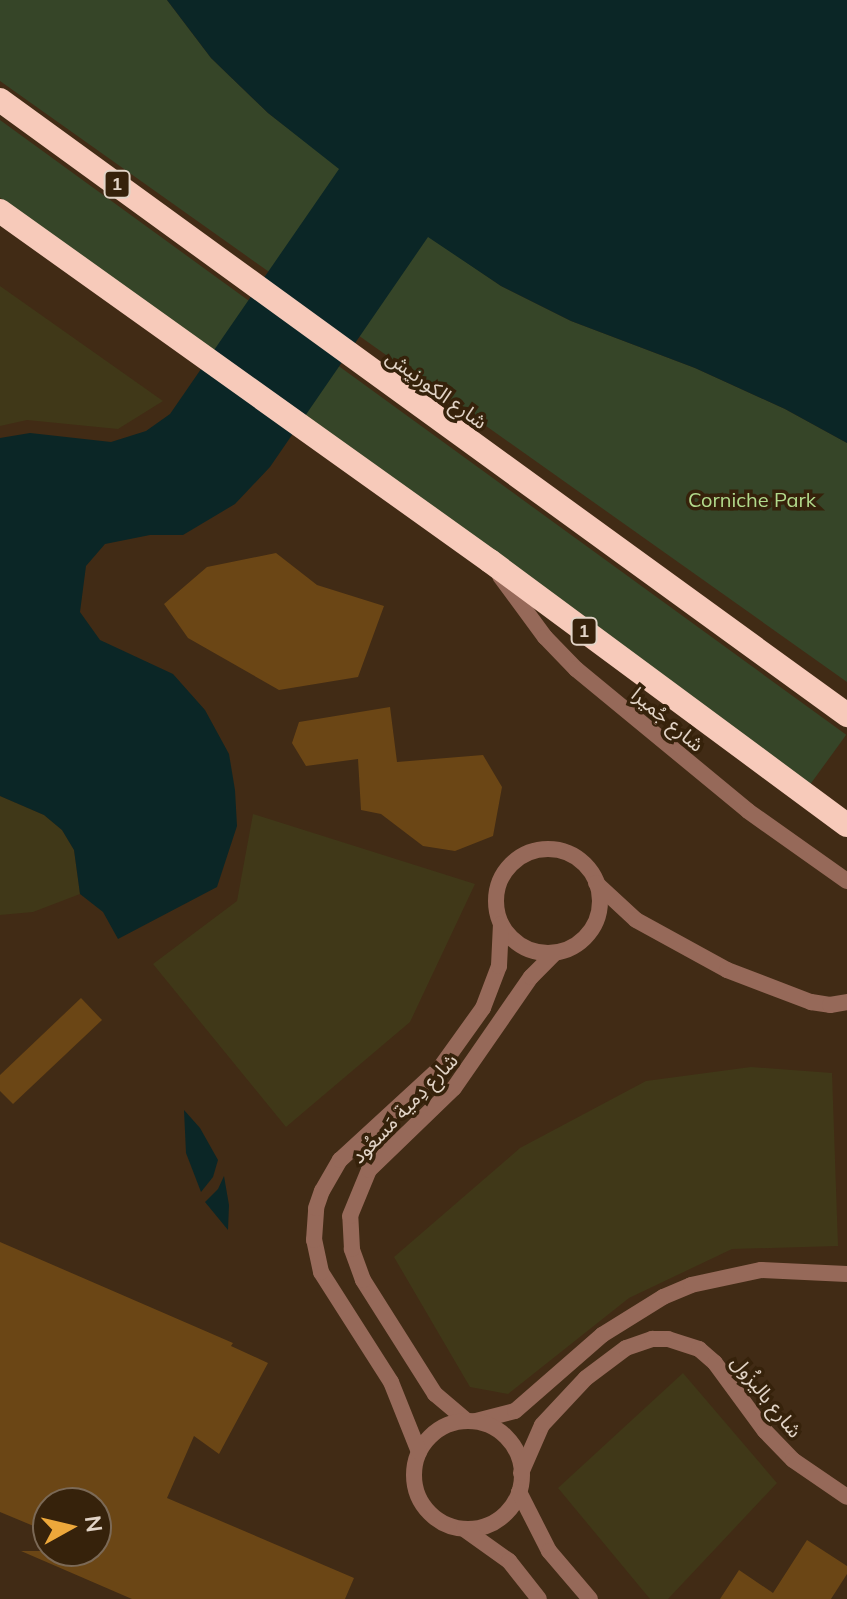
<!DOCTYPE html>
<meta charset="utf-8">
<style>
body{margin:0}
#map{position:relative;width:847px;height:1599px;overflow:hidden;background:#412b15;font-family:Mulish,"Noto Sans Arabic",sans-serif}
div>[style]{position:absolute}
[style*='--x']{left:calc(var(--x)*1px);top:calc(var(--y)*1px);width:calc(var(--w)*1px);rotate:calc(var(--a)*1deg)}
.green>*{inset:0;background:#364528;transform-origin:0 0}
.sand>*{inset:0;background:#403818}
.water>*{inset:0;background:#0b2626}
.building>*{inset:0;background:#6b4615}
.street>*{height:16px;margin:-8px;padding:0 8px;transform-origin:8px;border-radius:8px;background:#966959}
.street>.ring{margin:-8px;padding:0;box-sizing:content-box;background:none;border:16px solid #966959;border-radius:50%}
.highway>*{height:24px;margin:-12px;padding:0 12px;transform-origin:12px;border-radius:12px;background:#f7caba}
span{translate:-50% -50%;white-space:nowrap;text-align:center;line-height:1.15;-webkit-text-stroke:7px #36220b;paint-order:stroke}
.shield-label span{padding:2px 6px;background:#36220b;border:2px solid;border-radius:6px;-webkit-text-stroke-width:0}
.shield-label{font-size:18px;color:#e2d4c7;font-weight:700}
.street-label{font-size:20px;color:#e2d4c7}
.park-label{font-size:20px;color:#b2da8c}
.north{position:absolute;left:32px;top:1487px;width:80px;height:80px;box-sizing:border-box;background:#36220b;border:2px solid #7b6956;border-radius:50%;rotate:82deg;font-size:22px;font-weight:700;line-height:32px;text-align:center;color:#e2d4c7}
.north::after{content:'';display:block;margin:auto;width:28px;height:36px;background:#eda83b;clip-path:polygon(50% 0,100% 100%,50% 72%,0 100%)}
</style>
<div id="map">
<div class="green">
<i style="clip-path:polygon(0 0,167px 0,211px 58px,268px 113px,428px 236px,501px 286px,571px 321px,695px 368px,785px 409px,847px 443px,847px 682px,0 81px)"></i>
<i style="left:0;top:120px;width:1046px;height:63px;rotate:36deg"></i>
</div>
<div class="sand">
<i style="clip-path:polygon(0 286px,163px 401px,118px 429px,27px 420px,0 426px)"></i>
<i style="clip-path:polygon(0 796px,44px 815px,62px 830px,74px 850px,80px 894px,33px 912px,0 915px)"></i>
<i style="clip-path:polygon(253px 814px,475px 884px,410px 1022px,286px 1127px,153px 964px,237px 901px)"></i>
<i style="clip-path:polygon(751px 1067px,832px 1073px,838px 1246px,732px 1249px,629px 1298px,508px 1394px,470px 1387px,394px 1257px,520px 1148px,646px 1081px)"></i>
<i style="clip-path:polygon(683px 1373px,777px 1483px,668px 1599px,650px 1599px,558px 1488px)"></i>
</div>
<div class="water">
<i style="clip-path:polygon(167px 0,847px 0,847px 443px,785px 409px,695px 368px,571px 321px,501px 286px,428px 237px,270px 467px,235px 504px,183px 535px,150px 535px,105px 544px,86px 566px,80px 612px,100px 640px,173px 674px,205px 710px,229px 754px,235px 790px,237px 826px,217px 887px,118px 939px,103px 912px,80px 894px,74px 850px,62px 830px,44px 815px,0 796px,0 438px,30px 433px,111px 442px,146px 431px,170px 414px,339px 169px,268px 113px,211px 58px)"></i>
<i style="clip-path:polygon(184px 1110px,200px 1128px,218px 1160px,213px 1177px,201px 1192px,186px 1153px)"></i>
<i style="clip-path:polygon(224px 1176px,229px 1205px,228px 1230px,205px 1202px,218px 1189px)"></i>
</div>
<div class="building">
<i style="clip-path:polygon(276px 553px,317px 585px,384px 606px,358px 677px,279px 690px,188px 638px,164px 604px,207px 567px)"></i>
<i style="clip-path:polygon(390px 707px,397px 762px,483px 755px,502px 787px,493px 836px,455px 851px,423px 846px,381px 814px,361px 810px,358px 759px,306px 766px,292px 743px,299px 722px)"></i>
<i style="clip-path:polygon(81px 998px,102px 1020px,13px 1104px,0 1091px,0 1075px)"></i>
<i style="clip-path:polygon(0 1242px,233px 1343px,231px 1346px,268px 1363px,219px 1454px,194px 1436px,167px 1498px,354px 1578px,345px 1599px,132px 1599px,21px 1551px,96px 1551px,96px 1503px,48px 1503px,48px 1532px,0 1512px)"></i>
<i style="clip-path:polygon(807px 1540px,847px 1566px,847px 1574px,831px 1599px,720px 1599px,739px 1570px,773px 1593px)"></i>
</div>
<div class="street">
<i style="--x:500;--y:576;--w:76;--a:53.6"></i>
<i style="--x:545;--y:637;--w:45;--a:45.9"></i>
<i style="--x:576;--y:669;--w:223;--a:39.5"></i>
<i style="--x:748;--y:811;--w:121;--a:35.3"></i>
<i class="ring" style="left:496px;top:849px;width:88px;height:88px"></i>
<i style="--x:596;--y:883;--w:54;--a:42.8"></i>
<i style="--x:636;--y:920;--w:104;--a:28.8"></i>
<i style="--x:727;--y:970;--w:90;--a:20.9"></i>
<i style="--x:811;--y:1002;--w:19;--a:9"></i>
<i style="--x:830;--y:1005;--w:17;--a:-10"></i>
<i style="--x:467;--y:1421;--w:42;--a:-139.8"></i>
<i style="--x:435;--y:1394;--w:135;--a:-122.3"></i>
<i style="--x:363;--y:1280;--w:33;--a:-110"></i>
<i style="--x:352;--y:1249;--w:33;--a:-93"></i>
<i style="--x:350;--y:1216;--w:50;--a:-67.6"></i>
<i style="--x:369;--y:1170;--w:118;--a:-44"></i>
<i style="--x:454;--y:1088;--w:135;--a:-55.3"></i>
<i style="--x:531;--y:977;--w:34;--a:-45"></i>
<i style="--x:476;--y:1421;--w:40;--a:-14.4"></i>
<i style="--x:515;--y:1411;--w:116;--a:-41.1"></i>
<i style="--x:602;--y:1335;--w:72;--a:-31.9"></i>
<i style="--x:663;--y:1297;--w:30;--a:-23"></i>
<i style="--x:691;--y:1285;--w:72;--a:-12.1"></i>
<i style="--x:761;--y:1270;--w:86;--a:2.7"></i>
<i class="ring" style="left:414px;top:1421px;width:92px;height:92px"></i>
<i style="--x:419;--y:1452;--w:75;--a:-111.8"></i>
<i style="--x:391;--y:1382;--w:130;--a:-122.5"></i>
<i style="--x:321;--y:1272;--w:33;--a:-102"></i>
<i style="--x:314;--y:1240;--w:32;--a:-86"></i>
<i style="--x:316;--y:1208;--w:18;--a:-71"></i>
<i style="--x:322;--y:1191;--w:36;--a:-60"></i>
<i style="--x:340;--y:1160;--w:136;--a:-42.6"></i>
<i style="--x:440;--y:1068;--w:74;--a:-54.4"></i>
<i style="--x:483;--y:1008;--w:45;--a:-69.1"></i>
<i style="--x:499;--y:966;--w:42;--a:-87.3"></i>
<i style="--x:521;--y:1473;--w:52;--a:-66.4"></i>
<i style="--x:542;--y:1425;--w:64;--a:-46.9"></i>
<i style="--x:586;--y:1378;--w:50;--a:-36.9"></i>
<i style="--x:626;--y:1348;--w:28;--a:-19"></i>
<i style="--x:652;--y:1339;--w:16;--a:0"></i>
<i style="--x:668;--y:1339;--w:33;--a:18"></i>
<i style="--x:699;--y:1349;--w:21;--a:41"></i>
<i style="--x:715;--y:1363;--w:84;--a:53.7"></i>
<i style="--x:765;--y:1431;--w:40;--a:46"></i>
<i style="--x:793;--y:1460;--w:65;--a:34.4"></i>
<i style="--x:519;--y:1492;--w:66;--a:63"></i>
<i style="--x:549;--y:1551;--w:63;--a:49.5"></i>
<i style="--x:464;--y:1529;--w:55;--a:35.4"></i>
<i style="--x:509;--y:1561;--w:48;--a:51.7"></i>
</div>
<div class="highway">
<i style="--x:0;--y:100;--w:1047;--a:35.98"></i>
<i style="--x:0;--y:211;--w:602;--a:35.54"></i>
<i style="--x:490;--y:561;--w:444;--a:36.5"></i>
</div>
<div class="shield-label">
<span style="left:117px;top:184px">1</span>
<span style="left:584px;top:631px">1</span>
</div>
<div class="street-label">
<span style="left:437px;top:389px;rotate:36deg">شارع الكورنيش</span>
<span style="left:668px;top:719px;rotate:40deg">شارع جُميرا</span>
<span style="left:404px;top:1108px;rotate:-46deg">شارع دِمية مَسعُود</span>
<span style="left:767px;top:1396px;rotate:51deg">شارع باليزُول</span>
</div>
<div class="park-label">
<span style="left:752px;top:499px">Corniche Park</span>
</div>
<div class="north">N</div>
</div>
